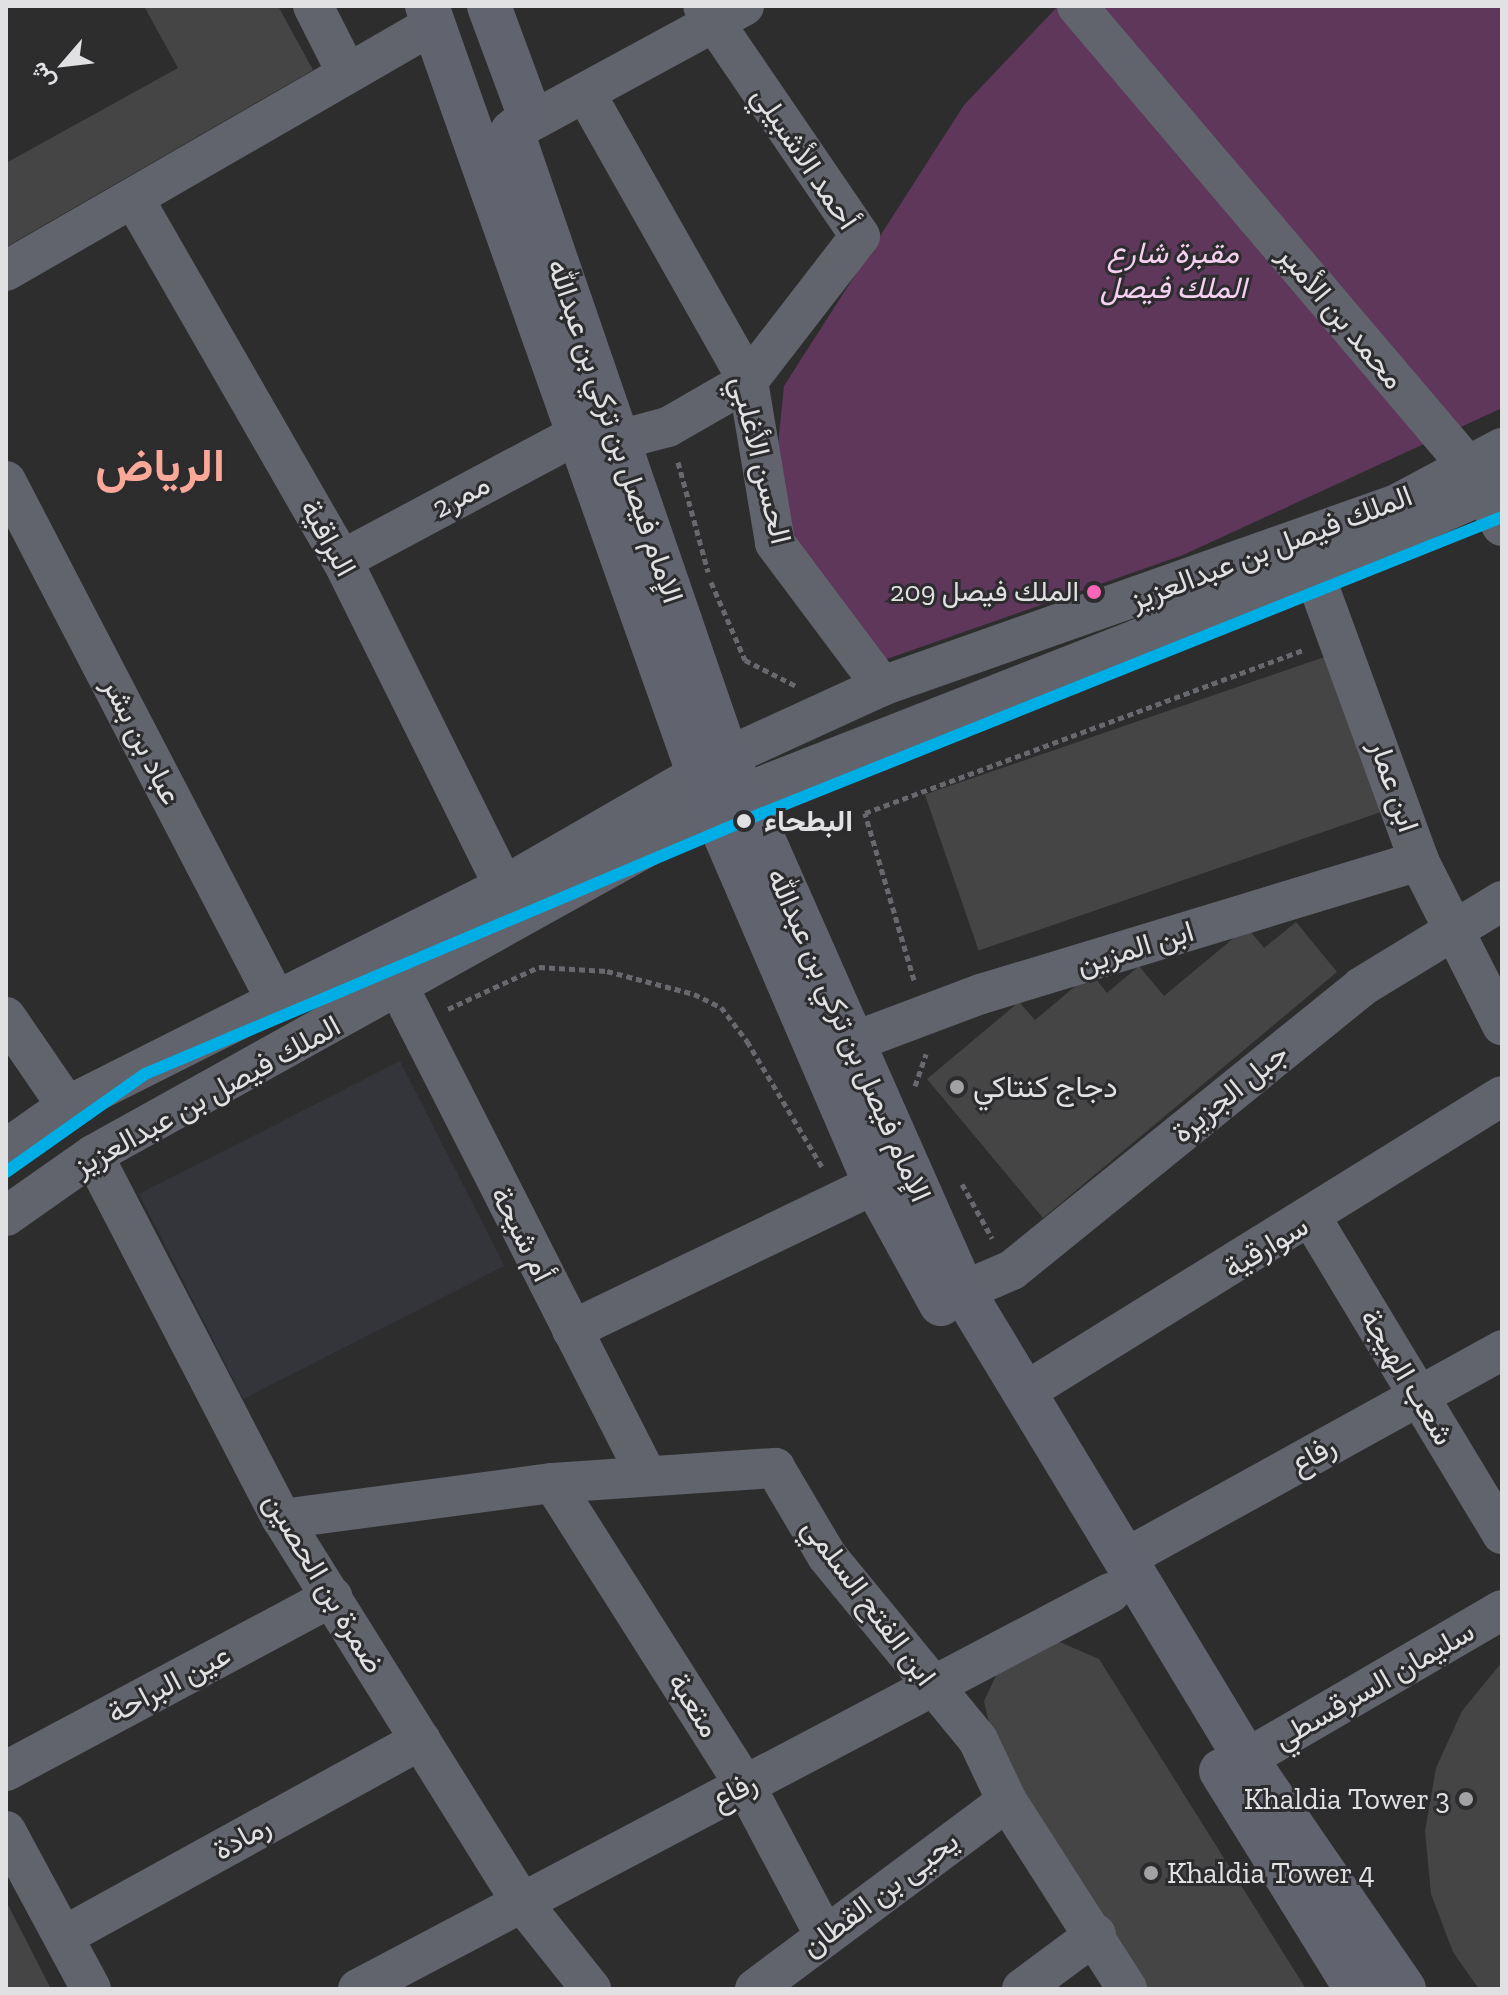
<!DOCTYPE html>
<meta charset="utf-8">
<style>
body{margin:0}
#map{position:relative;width:1508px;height:1995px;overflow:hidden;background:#2d2d2e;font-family:"Zilla Slab",Vazirmatn,serif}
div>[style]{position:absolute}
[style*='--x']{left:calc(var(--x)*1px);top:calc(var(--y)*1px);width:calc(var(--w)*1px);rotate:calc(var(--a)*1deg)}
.built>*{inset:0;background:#34343b;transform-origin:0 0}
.green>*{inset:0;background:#5e375b}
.building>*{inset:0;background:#454546;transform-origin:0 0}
.path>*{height:5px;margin-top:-2.5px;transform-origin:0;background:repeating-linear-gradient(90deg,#68696f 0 6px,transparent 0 10px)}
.minor>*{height:40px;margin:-20px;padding:0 20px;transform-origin:20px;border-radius:20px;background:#61646c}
.major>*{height:44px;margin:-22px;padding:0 22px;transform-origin:22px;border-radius:22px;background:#61646e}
.metro-1>*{height:12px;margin:-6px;padding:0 6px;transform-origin:6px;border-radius:6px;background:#00aee6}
.dots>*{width:22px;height:22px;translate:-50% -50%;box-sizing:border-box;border:4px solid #2c2c2f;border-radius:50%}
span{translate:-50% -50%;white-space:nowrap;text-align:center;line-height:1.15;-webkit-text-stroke:6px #2c2c2f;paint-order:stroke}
.bus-label{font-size:28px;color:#e1e1e3}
.right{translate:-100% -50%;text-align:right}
.street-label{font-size:30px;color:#e1e1e3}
.park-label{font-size:30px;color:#f5d0f1;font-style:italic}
.stop-label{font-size:30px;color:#e1e1e3;font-weight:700}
.left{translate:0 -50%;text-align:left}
.poi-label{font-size:30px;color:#e1e1e3}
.town-label{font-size:46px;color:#faa998;font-weight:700}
.frame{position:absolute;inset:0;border:8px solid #e1e1e3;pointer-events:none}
.north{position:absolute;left:24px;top:24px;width:80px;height:80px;-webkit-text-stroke:6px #2c2c2f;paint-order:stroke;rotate:242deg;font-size:22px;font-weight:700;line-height:32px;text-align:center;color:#e1e1e3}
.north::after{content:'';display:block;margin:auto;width:28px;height:36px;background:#e1e1e3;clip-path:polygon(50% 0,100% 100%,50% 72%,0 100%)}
</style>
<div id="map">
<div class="built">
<i style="left:400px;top:1061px;width:230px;height:293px;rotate:63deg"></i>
</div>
<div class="green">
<i style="clip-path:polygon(1058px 6px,1502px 6px,1502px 408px,1183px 555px,864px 667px,770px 524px,784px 386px,964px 105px)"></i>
</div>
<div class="building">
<i style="clip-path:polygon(144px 6px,278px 6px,313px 70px,6px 247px,6px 163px,178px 68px)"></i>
<i style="left:1339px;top:652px;width:165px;height:438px;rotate:71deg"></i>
<i style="clip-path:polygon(1296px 922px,1337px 972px,1043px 1218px,927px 1079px,1019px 1002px,1035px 1020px,1091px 973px,1107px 993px,1139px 966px,1164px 996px,1247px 927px,1264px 948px)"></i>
<i style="clip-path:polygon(1048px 1637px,1099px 1659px,1306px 1989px,1141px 1989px,997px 1758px,984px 1701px,1003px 1661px)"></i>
<i style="clip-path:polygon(1502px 1662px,1502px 1989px,1479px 1989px,1453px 1952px,1431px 1894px,1425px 1831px,1436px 1768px,1462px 1711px)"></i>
<i style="clip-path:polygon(6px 1901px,51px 1989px,6px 1989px)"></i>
</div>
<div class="path">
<i style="--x:678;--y:462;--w:114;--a:74.7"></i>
<i style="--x:711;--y:582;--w:85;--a:66.4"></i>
<i style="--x:745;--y:660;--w:57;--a:27"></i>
<i style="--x:914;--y:980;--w:174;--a:-106.4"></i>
<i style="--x:865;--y:813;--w:467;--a:-20.4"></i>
<i style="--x:448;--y:1009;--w:100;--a:-24.8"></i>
<i style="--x:539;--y:967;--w:68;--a:3.4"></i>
<i style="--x:607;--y:971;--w:90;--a:14.8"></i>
<i style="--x:694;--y:994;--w:30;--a:26"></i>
<i style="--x:721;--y:1007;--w:43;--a:52.6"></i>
<i style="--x:747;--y:1041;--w:147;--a:59.2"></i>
<i style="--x:915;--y:1086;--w:34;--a:-71"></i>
<i style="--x:962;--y:1184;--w:62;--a:60.9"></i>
</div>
<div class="minor">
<i style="--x:313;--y:6;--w:73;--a:63.1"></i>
<i style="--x:1077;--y:6;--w:604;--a:49.64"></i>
<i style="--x:1468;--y:466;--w:69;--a:60.5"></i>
<i style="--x:587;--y:96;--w:327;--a:60.5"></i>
<i style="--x:748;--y:381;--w:164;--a:80.5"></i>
<i style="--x:775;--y:543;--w:179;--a:53.2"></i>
<i style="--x:512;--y:132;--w:264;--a:-28.5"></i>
<i style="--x:134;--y:199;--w:417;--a:60.1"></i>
<i style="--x:342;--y:560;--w:364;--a:63.6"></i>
<i style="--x:6;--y:271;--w:494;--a:-30"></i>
<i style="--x:615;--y:441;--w:55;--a:-14.8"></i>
<i style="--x:668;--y:427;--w:92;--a:-29.9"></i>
<i style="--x:748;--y:381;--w:183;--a:-52.3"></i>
<i style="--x:860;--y:236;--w:278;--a:-124.3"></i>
<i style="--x:6;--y:481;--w:587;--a:62.52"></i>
<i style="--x:1304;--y:546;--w:335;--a:69.9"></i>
<i style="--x:1419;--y:861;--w:184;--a:63.2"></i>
<i style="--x:342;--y:560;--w:270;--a:-28.1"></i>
<i style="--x:400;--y:990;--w:545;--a:63.06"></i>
<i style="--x:6;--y:1017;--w:108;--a:55.6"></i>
<i style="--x:853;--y:1042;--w:137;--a:-20.6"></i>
<i style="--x:981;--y:994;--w:458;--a:-16.9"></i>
<i style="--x:6;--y:1149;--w:75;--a:-35.2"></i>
<i style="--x:67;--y:1106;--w:489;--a:-26.7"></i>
<i style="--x:504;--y:886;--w:258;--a:-30"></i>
<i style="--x:727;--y:757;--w:170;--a:-24.6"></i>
<i style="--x:882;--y:686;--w:546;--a:-19.46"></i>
<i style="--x:1397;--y:504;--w:119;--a:-28.1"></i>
<i style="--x:93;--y:1155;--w:410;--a:62.6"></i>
<i style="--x:282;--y:1519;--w:449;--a:58"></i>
<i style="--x:520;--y:1900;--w:114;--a:51.4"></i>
<i style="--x:6;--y:1216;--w:106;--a:-35"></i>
<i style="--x:93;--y:1155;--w:743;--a:-29.08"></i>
<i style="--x:742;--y:794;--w:614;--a:-21.39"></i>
<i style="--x:1314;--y:570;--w:206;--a:-24.1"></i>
<i style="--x:1312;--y:1219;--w:368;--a:58.9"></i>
<i style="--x:963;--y:1291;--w:53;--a:-23.2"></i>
<i style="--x:1012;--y:1270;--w:449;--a:-39"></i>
<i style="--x:1361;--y:987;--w:165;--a:-31.4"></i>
<i style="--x:572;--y:1330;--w:336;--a:-25.7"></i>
<i style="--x:1025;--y:1392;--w:561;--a:-31.82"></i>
<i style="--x:553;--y:1483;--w:358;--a:57.6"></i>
<i style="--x:745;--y:1785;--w:169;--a:62.1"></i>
<i style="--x:282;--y:1519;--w:273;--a:-7.6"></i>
<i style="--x:553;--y:1483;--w:223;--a:-3.9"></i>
<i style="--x:775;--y:1468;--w:102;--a:59.4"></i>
<i style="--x:827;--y:1556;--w:238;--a:50.6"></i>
<i style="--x:978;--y:1740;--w:68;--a:64.6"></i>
<i style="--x:1007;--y:1801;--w:223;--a:57.4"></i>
<i style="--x:1124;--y:1559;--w:432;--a:-28.9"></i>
<i style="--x:1246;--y:1759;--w:296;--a:-30.2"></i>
<i style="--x:6;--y:1771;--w:370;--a:-28.1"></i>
<i style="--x:6;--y:1831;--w:179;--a:61.7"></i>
<i style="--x:64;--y:1936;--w:407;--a:-28.8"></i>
<i style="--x:358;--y:1989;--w:850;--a:-27.77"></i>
<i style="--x:755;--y:1989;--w:314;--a:-36.7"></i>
<i style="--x:1022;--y:1989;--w:92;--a:-36.6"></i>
</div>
<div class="major">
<i style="--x:427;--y:6;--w:816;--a:70.52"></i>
<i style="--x:699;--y:775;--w:445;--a:66.7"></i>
<i style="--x:875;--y:1184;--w:137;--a:61.2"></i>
<i style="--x:489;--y:6;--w:118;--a:69.7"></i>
<i style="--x:530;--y:117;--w:23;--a:140"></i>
<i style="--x:512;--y:132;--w:661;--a:71.02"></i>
<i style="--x:727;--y:757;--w:584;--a:66.16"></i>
<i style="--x:963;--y:1291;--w:547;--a:58.84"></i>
<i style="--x:1246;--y:1759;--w:279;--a:55.5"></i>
<i style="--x:1221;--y:1771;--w:256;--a:58.2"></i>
</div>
<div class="metro-1">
<i style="--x:6;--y:1172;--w:170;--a:-35.2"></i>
<i style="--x:145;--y:1074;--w:671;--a:-22.9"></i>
<i style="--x:763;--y:813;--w:796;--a:-21.83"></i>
</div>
<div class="dots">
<i style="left:1094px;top:592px;background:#fa66b7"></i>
<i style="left:744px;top:821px;background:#e1e1e3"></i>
<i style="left:957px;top:1087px;background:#a2a2a4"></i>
<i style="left:1466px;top:1799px;background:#a2a2a4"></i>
<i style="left:1151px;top:1873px;background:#a2a2a4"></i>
</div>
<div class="bus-label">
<span class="right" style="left:1079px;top:592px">الملك فيصل 209</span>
</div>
<div class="street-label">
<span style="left:805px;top:158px;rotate:56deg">أحمد الأشبيلي</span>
<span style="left:1341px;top:317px;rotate:50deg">محمد بن الأمير</span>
<span style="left:615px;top:431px;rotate:71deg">الإمام فيصل بن تركي بن عبدالله</span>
<span style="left:761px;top:460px;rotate:76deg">الحسن الأغلبي</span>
<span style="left:461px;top:496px;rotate:-28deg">ممر2</span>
<span style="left:328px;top:538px;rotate:61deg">البراقية</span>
<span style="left:1271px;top:548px;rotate:-21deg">الملك فيصل بن عبدالعزيز</span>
<span style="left:142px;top:741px;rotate:63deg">عباد بن بشر</span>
<span style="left:1394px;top:786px;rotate:71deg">ابن عمار</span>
<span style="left:1135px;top:948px;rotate:-17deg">ابن المزين</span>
<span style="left:849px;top:1035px;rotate:66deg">الإمام فيصل بن تركي بن عبدالله</span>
<span style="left:1230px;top:1093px;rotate:-39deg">جبل الجزيرة</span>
<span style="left:207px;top:1096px;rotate:-29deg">الملك فيصل بن عبدالعزيز</span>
<span style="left:522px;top:1234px;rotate:63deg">أم شيحة</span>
<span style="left:1266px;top:1247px;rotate:-31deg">سوارقية</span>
<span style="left:1407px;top:1377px;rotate:59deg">شعب الهيجة</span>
<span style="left:1313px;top:1455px;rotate:-29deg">رفاع</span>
<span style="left:324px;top:1583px;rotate:59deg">ضمرة بن الحصين</span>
<span style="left:869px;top:1602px;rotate:53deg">ابن الفتح السلمي</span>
<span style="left:169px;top:1684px;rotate:-28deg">عين البراحة</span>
<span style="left:1374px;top:1685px;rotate:-30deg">سليمان السرقسطي</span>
<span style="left:694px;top:1705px;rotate:58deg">متعبة</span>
<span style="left:734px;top:1791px;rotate:-27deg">رفاع</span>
<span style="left:242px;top:1838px;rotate:-29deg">رمادة</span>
<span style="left:880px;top:1894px;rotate:-37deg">يحيى بن القطان</span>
</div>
<div class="park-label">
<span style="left:1173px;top:270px">مقبرة شارع<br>الملك فيصل</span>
</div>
<div class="stop-label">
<span class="left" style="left:764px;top:821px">البطحاء</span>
</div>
<div class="poi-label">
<span class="left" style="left:973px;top:1087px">دجاج كنتاكي</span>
<span class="right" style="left:1450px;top:1799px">Khaldia Tower 3</span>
<span class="left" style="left:1167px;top:1873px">Khaldia Tower 4</span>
</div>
<div class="town-label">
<span style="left:160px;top:466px">الرياض</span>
</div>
<div class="frame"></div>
<div class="north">ش</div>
</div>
